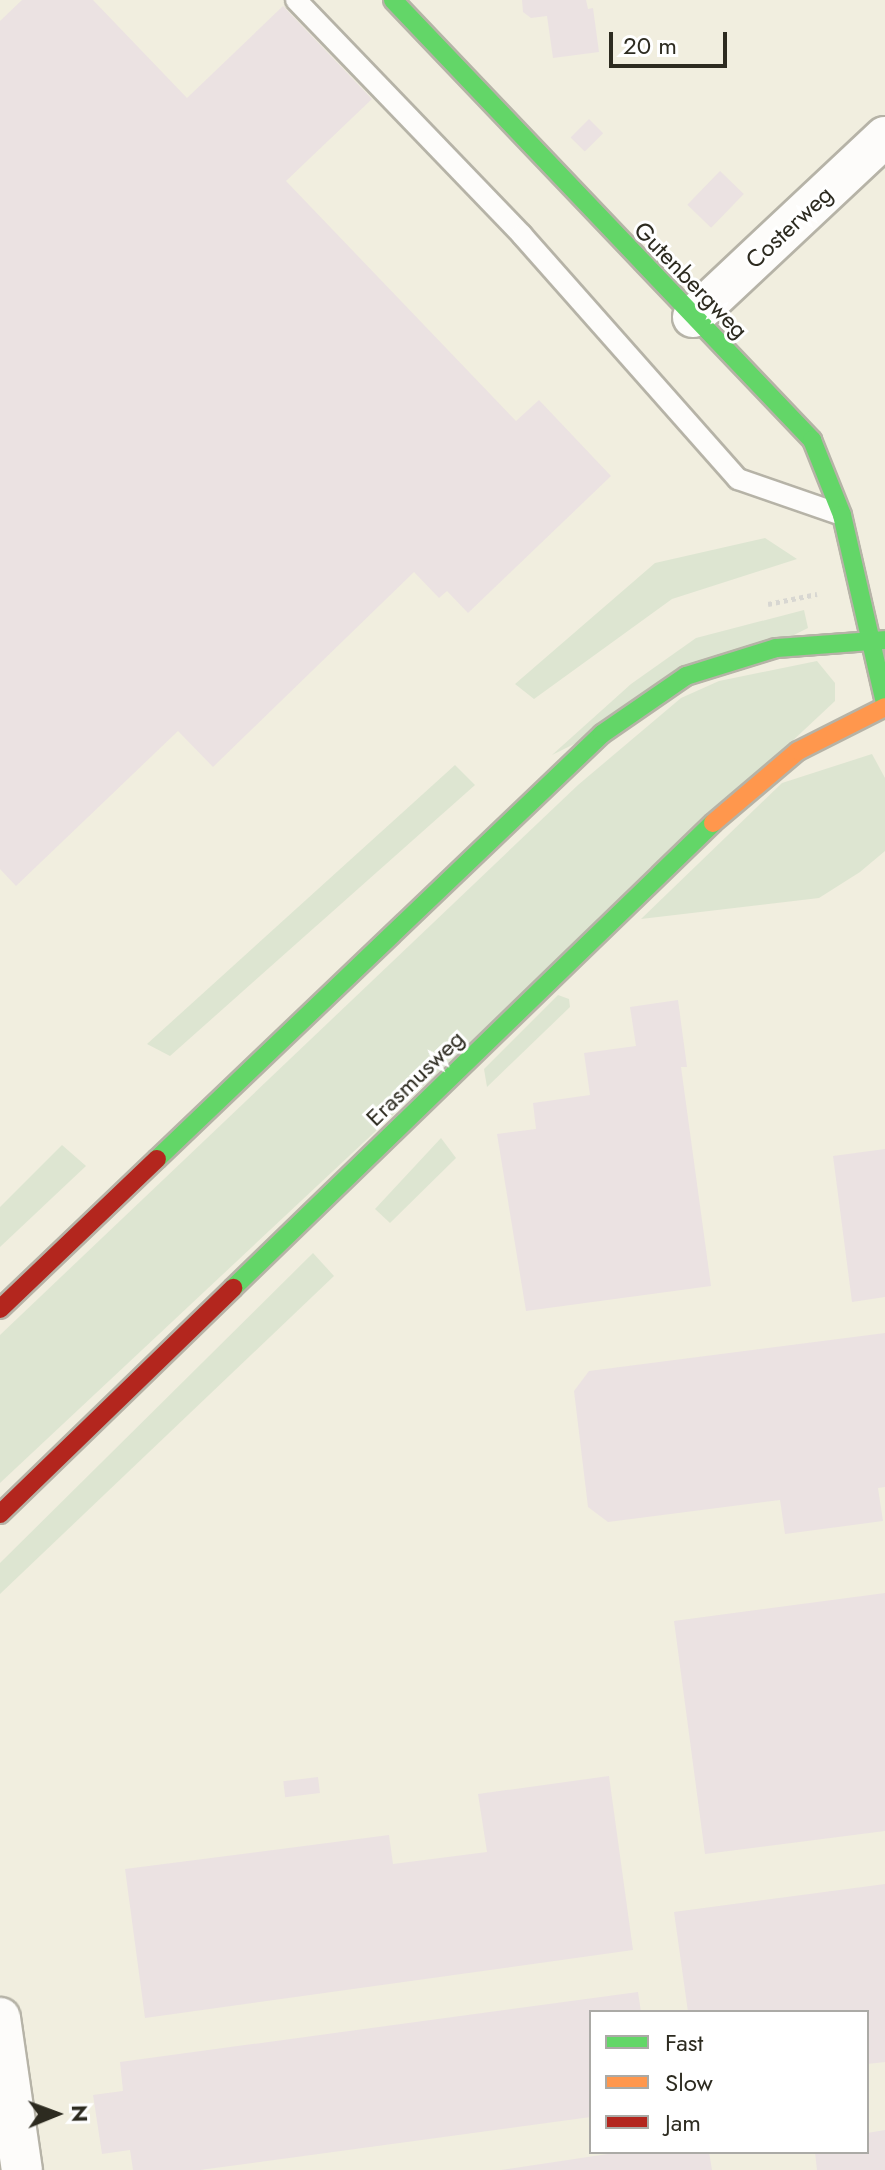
<!DOCTYPE html>
<style>
body{margin:0}
#map{position:relative;width:885px;height:2170px;overflow:hidden;background:#f1eedf;font-family:Jost,sans-serif}
div>[style]{position:absolute}
[style*='--x']{left:calc(var(--x)*1px);top:calc(var(--y)*1px);width:calc(var(--w)*1px);rotate:calc(var(--a)*1deg)}
.green>*{inset:0;background:#dde5d1}
.building>*{inset:0;background:#ebe2e2;transform-origin:0 0}
.path>*{height:5px;margin-top:-2.5px;transform-origin:0;background:repeating-linear-gradient(90deg,#d8d7d2 0 4px,transparent 0 8px)}
.roads{filter:drop-shadow(2px 0 #b6b3a7) drop-shadow(-2px 0 #b6b3a7) drop-shadow(0 2px #b6b3a7) drop-shadow(0 -2px #b6b3a7)}
.lane>*{height:20px;margin:-10px;padding:0 10px;transform-origin:10px;border-radius:10px;background:#fdfcfa}
.street>*{height:40px;margin:-20px;padding:0 20px;transform-origin:20px;border-radius:20px;background:#fdfcfa}
.fast>*{height:18px;margin:-9px;padding:0 9px;transform-origin:9px;border-radius:9px;background:#63d668}
.slow>*{height:18px;margin:-9px;padding:0 9px;transform-origin:9px;border-radius:9px;background:#ff974d}
.jam>*{height:18px;margin:-9px;padding:0 9px;transform-origin:9px;border-radius:9px;background:#b3261e}
span{translate:-50% -50%;white-space:nowrap;text-align:center;line-height:1.15;-webkit-text-stroke:6px #fff;paint-order:stroke}
.street-label{font-size:24px;color:#2d2b20}
.legend{position:absolute;left:589px;top:2010px;width:280px;height:144px;box-sizing:border-box;background:#fff;border:2px solid #abaaa6;margin:0;padding:10px 14px;list-style:none;font-size:24px;color:#2d2b20}
.legend li{display:flex;align-items:center;gap:16px;height:40px}
.legend b{width:40px;border:2px solid #abaaa6}
.north{position:absolute;left:16px;top:2074px;width:80px;height:80px;-webkit-text-stroke:6px #fff;paint-order:stroke;rotate:89deg;font-size:22px;font-weight:700;line-height:32px;text-align:center;color:#2d2b20}
.north::after{content:'';display:block;margin:auto;width:28px;height:36px;background:#2d2b20;clip-path:polygon(50% 0,100% 100%,50% 72%,0 100%)}
.scale{position:absolute;left:609px;top:32px;width:118px;height:36px;box-sizing:border-box;border:4px solid #2d2b20;border-top:0;padding-left:10px;font-size:24px;line-height:28px;white-space:nowrap;color:#2d2b20;-webkit-text-stroke:6px #fff;paint-order:stroke}
</style>
<div id="map">
<div class="green">
<i style="clip-path:polygon(765px 538px,797px 559px,672px 599px,534px 699px,515px 684px,655px 563px)"></i>
<i style="clip-path:polygon(804px 610px,808px 628px,552px 755px,631px 684px,696px 638px)"></i>
<i style="clip-path:polygon(817px 661px,835px 683px,835px 701px,0 1483px,0 1335px,578px 785px,681px 698px,719px 681px)"></i>
<i style="clip-path:polygon(872px 754px,885px 778px,885px 851px,860px 872px,819px 898px,641px 919px,782px 783px)"></i>
<i style="clip-path:polygon(455px 765px,475px 785px,170px 1056px,147px 1044px)"></i>
<i style="clip-path:polygon(558px 995px,569px 999px,570px 1007px,487px 1087px,484px 1069px)"></i>
<i style="clip-path:polygon(441px 1138px,456px 1158px,390px 1223px,375px 1209px)"></i>
<i style="clip-path:polygon(62px 1145px,86px 1166px,0 1247px,0 1207px)"></i>
<i style="clip-path:polygon(313px 1253px,334px 1276px,0 1594px,0 1563px)"></i>
</div>
<div class="building">
<i style="clip-path:polygon(22px 0,93px 0,187px 98px,283px 6px,372px 99px,286px 181px,516px 421px,539px 400px,611px 476px,468px 613px,447px 591px,439px 598px,414px 572px,213px 767px,178px 731px,16px 886px,0 869px,0 21px)"></i>
<i style="clip-path:polygon(522px 0,586px 0,588px 9px,593px 8px,599px 52px,553px 58px,547px 16px,531px 18px,523px 12px)"></i>
<i style="left:589px;top:119px;width:20px;height:26px;rotate:45deg"></i>
<i style="left:720px;top:171px;width:33px;height:47px;rotate:44deg"></i>
<i style="clip-path:polygon(678px 1000px,687px 1067px,681px 1067px,711px 1286px,526px 1311px,497px 1134px,536px 1129px,533px 1103px,590px 1095px,584px 1053px,636px 1046px,630px 1007px)"></i>
<i style="clip-path:polygon(885px 1149px,885px 1297px,852px 1302px,833px 1156px)"></i>
<i style="clip-path:polygon(885px 1333px,885px 1487px,878px 1488px,883px 1521px,785px 1534px,780px 1500px,608px 1522px,588px 1507px,574px 1391px,589px 1371px)"></i>
<i style="clip-path:polygon(885px 1593px,885px 1831px,705px 1854px,674px 1621px)"></i>
<i style="clip-path:polygon(609px 1776px,633px 1950px,145px 2018px,125px 1869px,389px 1835px,393px 1864px,487px 1852px,478px 1794px)"></i>
<i style="left:318px;top:1777px;width:16px;height:35px;rotate:83deg"></i>
<i style="clip-path:polygon(885px 1884px,885px 2062px,867px 2064px,867px 2012px,688px 2012px,674px 1912px)"></i>
<i style="clip-path:polygon(638px 1992px,641px 2012px,591px 2012px,591px 2117px,200px 2170px,133px 2170px,130px 2150px,102px 2154px,93px 2095px,123px 2091px,120px 2062px)"></i>
<i style="clip-path:polygon(885px 2130px,885px 2170px,817px 2170px,815px 2152px,867px 2152px,867px 2133px)"></i>
<i style="clip-path:polygon(621px 2152px,709px 2152px,712px 2170px,501px 2170px)"></i>
</div>
<div class="path">
<i style="--x:768;--y:604;--w:50;--a:-11.5"></i>
</div>
<div class="roads">
<div class="lane">
<i style="--x:296;--y:0;--w:326;--a:46.1"></i>
<i style="--x:522;--y:235;--w:326;--a:48.5"></i>
<i style="--x:738;--y:479;--w:107;--a:19.1"></i>
</div>
<div class="street">
<i style="--x:693;--y:317;--w:263;--a:-43.2"></i>
<i style="--x:0;--y:2018;--w:154;--a:81.8"></i>
</div>
<div class="fast">
<i style="--x:393;--y:0;--w:608;--a:46.4"></i>
<i style="--x:812;--y:440;--w:81;--a:68.2"></i>
<i style="--x:842;--y:515;--w:192;--a:77.1"></i>
<i style="--x:157;--y:1159;--w:615;--a:-43.68"></i>
<i style="--x:602;--y:734;--w:102;--a:-34.6"></i>
<i style="--x:686;--y:676;--w:94;--a:-17.3"></i>
<i style="--x:776;--y:648;--w:109;--a:-4.2"></i>
<i style="--x:233;--y:1288;--w:668;--a:-44.09"></i>
</div>
<div class="slow">
<i style="--x:713;--y:823;--w:111;--a:-40.3"></i>
<i style="--x:798;--y:751;--w:97;--a:-26.8"></i>
</div>
<div class="jam">
<i style="--x:0;--y:1309;--w:217;--a:-43.7"></i>
<i style="--x:0;--y:1514;--w:325;--a:-44.1"></i>
</div>
</div>
<div class="street-label">
<span style="left:789px;top:227px;rotate:-43deg">Costerweg</span>
<span style="left:691px;top:280px;rotate:46deg">Gutenbergweg</span>
<span style="left:415px;top:1078px;rotate:-44deg">Erasmusweg</span>
</div>
<ul class="legend">
<li><b style="height:10px;background:#63d668"></b>Fast</li>
<li><b style="height:10px;background:#ff974d"></b>Slow</li>
<li><b style="height:10px;background:#b3261e"></b>Jam</li>
</ul>
<div class="north">N</div>
<div class="scale">20 m</div>
</div>
